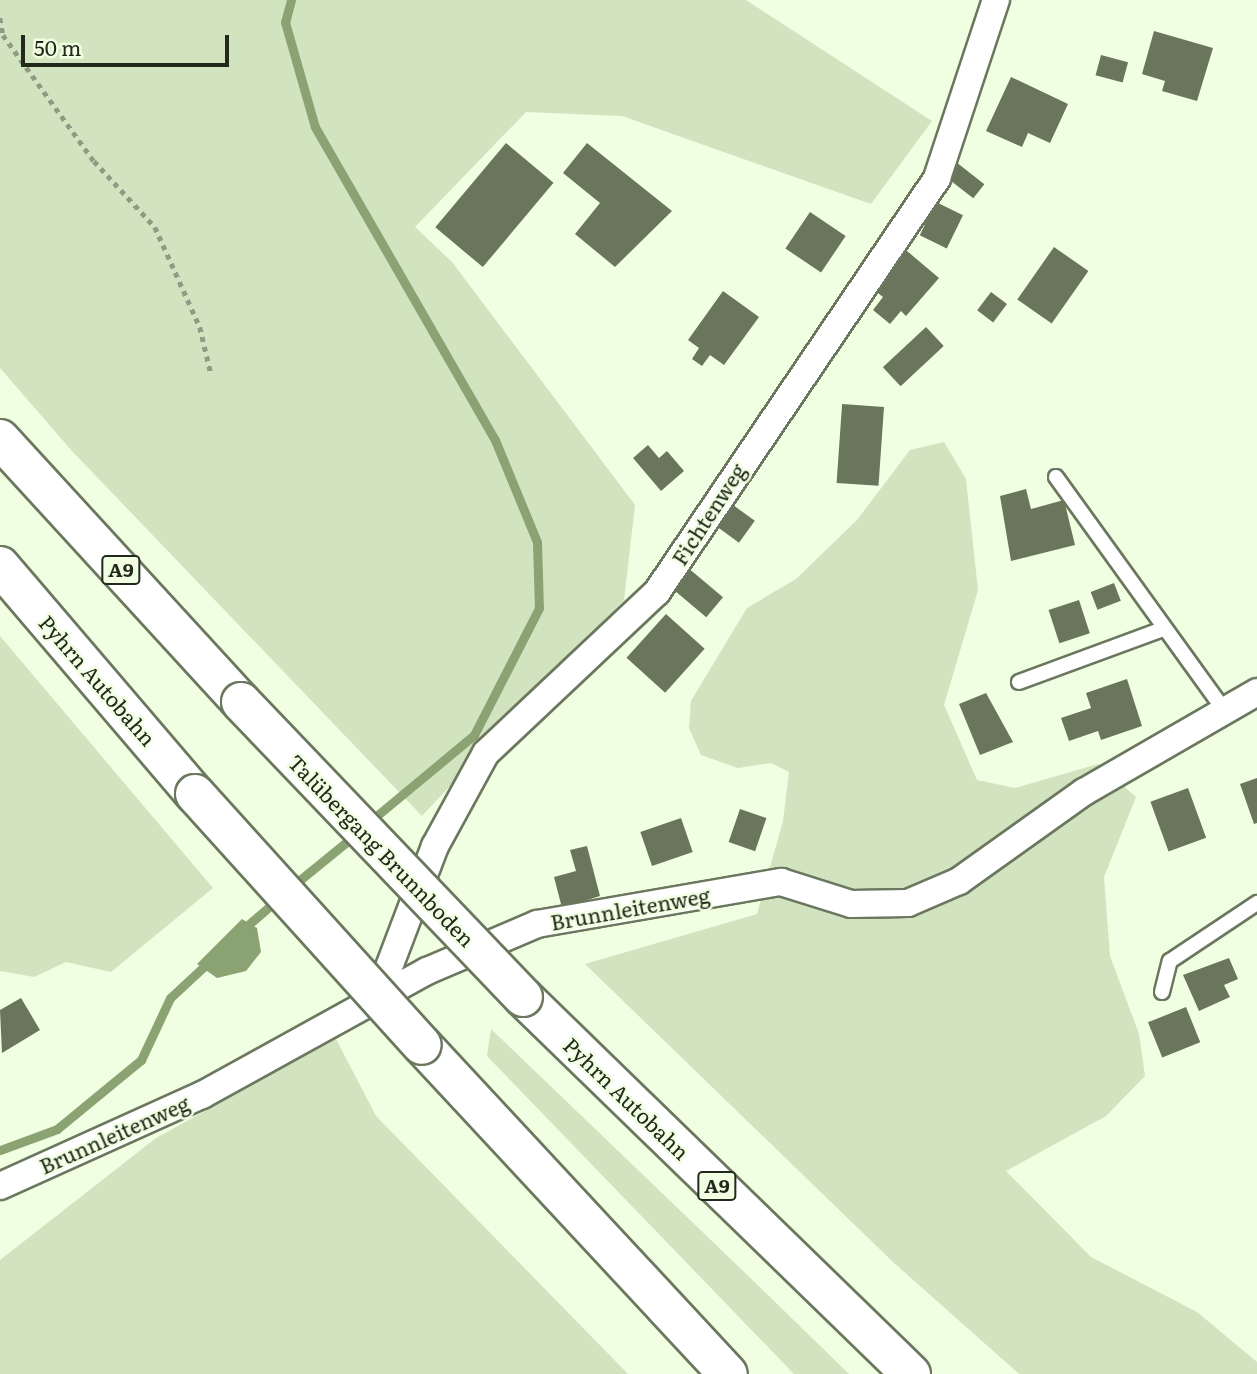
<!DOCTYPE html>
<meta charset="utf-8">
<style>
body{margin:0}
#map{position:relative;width:1257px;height:1374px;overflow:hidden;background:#f0fee1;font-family:Literata,serif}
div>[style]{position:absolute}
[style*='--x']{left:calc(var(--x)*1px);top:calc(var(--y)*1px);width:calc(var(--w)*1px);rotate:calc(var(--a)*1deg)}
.green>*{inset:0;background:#d2e3c0}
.water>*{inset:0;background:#8ba273}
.stream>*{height:9px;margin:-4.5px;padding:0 4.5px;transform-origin:4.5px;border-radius:4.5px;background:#8ba273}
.building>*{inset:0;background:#69765c;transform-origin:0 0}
.path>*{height:4.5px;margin-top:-2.25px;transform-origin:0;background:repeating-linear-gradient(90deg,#909a85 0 5px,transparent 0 10px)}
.roads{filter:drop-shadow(2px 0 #6b785f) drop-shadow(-2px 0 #6b785f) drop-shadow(0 2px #6b785f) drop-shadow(0 -2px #6b785f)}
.lane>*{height:14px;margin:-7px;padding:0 7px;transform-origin:7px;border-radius:7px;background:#fff}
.street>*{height:26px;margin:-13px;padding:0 13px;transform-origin:13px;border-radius:13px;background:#fff}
.highway>*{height:38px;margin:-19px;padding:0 19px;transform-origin:19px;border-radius:19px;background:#fff}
.bridges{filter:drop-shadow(2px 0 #6b785f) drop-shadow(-2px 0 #6b785f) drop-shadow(0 2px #6b785f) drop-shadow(0 -2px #6b785f)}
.highway-bridge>*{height:38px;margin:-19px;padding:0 19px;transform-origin:19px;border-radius:19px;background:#fff}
span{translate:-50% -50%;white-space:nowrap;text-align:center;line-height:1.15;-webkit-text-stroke:5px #f0fee1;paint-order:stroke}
.shield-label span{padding:2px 5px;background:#f0fee1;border:2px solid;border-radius:5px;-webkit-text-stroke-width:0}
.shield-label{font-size:19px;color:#23281d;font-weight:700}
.street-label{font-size:21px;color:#23281d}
.scale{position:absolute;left:21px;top:35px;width:208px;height:32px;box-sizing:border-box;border:4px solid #23281d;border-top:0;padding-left:9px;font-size:21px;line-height:24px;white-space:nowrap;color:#23281d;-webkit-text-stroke:5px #f0fee1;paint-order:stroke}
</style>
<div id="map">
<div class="green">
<i style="clip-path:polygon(0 0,746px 0,932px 121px,871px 204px,622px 116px,526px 112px,415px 227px,452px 262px,635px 505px,624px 600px,422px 816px,72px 451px,0 368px)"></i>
<i style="clip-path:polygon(944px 442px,966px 479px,978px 590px,944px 705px,977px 780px,1015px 788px,1098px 764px,1136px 797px,1104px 877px,1110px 956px,1139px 1034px,1145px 1076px,1106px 1116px,1006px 1171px,1091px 1257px,1197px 1312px,1257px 1362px,1257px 1374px,1019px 1374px,893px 1262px,585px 964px,757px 914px,783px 821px,789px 772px,771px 763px,738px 768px,701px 755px,689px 728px,691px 701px,747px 608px,796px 579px,857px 520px,910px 450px)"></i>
<i style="clip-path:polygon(0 636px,213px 888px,111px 972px,66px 962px,34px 977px,0 971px)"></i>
<i style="clip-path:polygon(491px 1029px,739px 1267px,849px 1374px,794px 1374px,487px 1056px)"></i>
<i style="clip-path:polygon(336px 1039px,376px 1116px,628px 1374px,0 1374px,0 1260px,156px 1138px)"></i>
</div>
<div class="water">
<i style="clip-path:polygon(242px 919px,257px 928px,261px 952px,246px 971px,217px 978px,197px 964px)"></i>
</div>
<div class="stream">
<i style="--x:291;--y:0;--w:23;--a:105"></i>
<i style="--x:285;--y:22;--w:109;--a:74.1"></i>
<i style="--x:315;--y:127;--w:361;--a:60.1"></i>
<i style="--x:495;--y:440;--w:110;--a:67.6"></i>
<i style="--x:537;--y:542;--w:66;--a:88.3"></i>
<i style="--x:539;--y:608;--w:143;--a:117.1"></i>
<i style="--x:474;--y:735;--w:138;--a:140.3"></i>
<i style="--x:290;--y:888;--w:84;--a:-39.2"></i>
<i style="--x:240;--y:932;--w:49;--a:-40.9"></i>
<i style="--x:0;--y:1150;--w:61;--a:-20.2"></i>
<i style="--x:57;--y:1129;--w:109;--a:-39.4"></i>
<i style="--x:141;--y:1060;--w:68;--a:-64.9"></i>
<i style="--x:170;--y:998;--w:54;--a:-42.8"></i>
</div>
<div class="building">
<i style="clip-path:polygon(1154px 31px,1213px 48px,1197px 101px,1162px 91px,1165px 81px,1142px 74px)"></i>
<i style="left:1101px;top:55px;width:28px;height:21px;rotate:15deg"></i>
<i style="clip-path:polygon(1011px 77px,1068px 104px,1050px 143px,1028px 133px,1022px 147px,986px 131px)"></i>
<i style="left:506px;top:143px;width:62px;height:110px;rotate:40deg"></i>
<i style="clip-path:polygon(587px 143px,672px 211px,615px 267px,575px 234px,600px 203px,563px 173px)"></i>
<i style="left:956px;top:162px;width:36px;height:18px;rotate:38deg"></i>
<i style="left:936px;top:202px;width:30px;height:37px;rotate:26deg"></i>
<i style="left:810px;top:212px;width:43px;height:44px;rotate:34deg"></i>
<i style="left:1054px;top:247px;width:42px;height:64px;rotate:35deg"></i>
<i style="clip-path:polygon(907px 251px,939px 278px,906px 316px,901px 311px,890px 324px,873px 310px,883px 297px,874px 290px)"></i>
<i style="clip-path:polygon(723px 291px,759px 317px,724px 365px,710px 355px,702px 366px,692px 359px,699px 348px,688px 340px)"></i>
<i style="left:991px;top:292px;width:20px;height:23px;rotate:37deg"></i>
<i style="left:926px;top:327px;width:26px;height:59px;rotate:47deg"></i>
<i style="left:884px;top:407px;width:79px;height:42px;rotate:94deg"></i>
<i style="clip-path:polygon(648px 445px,659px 458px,667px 451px,684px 471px,661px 491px,633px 458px)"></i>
<i style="clip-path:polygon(1026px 489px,1031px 509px,1064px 500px,1075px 545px,1011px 561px,1000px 496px)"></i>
<i style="left:733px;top:505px;width:27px;height:27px;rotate:36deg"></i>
<i style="left:687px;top:567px;width:47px;height:26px;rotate:40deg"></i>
<i style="left:1114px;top:583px;width:19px;height:25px;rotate:69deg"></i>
<i style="left:1079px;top:600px;width:35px;height:32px;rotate:72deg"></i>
<i style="left:666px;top:614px;width:52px;height:59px;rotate:42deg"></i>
<i style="clip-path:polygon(1127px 679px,1142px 726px,1101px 740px,1098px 731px,1069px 741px,1061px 718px,1091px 708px,1086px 693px)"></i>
<i style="clip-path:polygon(986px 693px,1013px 742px,980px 755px,959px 704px)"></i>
<i style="clip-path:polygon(1257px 778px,1257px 823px,1254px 824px,1240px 784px)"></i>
<i style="left:1188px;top:788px;width:53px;height:40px;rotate:70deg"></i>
<i style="left:740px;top:809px;width:28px;height:35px;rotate:19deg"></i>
<i style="left:681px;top:818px;width:36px;height:43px;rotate:71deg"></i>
<i style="clip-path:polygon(587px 846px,600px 896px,562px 908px,554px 877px,576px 871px,570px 850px)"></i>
<i style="clip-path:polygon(1229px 958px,1238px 979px,1224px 985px,1230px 997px,1199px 1011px,1183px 975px)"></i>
<i style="clip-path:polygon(21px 998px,40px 1030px,2px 1053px,0 1010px)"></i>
<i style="left:1186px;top:1007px;width:38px;height:41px;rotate:68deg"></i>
</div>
<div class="path">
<i style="--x:0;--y:18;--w:17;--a:80"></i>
<i style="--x:3;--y:35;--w:155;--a:54.2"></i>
<i style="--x:94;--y:161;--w:90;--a:47.3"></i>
<i style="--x:155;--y:227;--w:110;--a:65.8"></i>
<i style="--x:200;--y:327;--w:48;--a:76.8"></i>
</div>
<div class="roads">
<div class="lane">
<i style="--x:1056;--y:477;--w:289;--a:54.2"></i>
<i style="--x:1019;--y:682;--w:153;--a:-20.2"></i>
<i style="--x:1162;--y:992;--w:32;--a:-76"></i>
<i style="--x:1170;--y:961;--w:105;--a:-33.7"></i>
</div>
<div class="street">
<i style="--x:378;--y:996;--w:160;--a:-69.2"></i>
<i style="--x:435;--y:846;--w:106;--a:-61.3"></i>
<i style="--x:486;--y:753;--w:235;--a:-43.3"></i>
<i style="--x:657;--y:592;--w:500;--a:-55.9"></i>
<i style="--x:937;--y:178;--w:188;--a:-71.7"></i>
<i style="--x:0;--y:1186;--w:222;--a:-24.3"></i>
<i style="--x:202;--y:1095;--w:257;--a:-28.9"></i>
<i style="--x:427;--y:971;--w:120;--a:-23.1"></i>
<i style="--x:537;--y:924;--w:248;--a:-9.8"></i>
<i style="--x:781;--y:882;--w:73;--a:17.4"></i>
<i style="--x:851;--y:904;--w:57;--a:-1"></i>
<i style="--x:908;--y:903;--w:56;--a:-23.3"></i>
<i style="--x:959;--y:881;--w:153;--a:-35.5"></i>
<i style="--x:1084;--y:792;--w:200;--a:-30"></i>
</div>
<div class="highway">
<i style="--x:0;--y:439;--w:357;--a:47.5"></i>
<i style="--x:0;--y:566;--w:300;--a:49.5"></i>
<i style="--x:523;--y:997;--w:541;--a:44.18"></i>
<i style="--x:422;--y:1045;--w:449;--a:47.1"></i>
</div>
</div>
<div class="bridges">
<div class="highway-bridge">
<i style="--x:241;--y:702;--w:408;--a:46.3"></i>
<i style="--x:195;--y:794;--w:338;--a:47.9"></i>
</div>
</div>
<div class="shield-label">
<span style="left:121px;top:570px">A9</span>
<span style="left:717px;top:1186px">A9</span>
</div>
<div class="street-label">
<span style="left:708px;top:514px;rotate:-57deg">Fichtenweg</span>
<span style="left:98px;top:680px;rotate:49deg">Pyhrn Autobahn</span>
<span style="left:382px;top:850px;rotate:46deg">Talübergang Brunnboden</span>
<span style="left:630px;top:908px;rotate:-10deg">Brunnleitenweg</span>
<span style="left:627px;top:1098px;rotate:44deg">Pyhrn Autobahn</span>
<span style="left:114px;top:1134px;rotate:-24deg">Brunnleitenweg</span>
</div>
<div class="scale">50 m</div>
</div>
